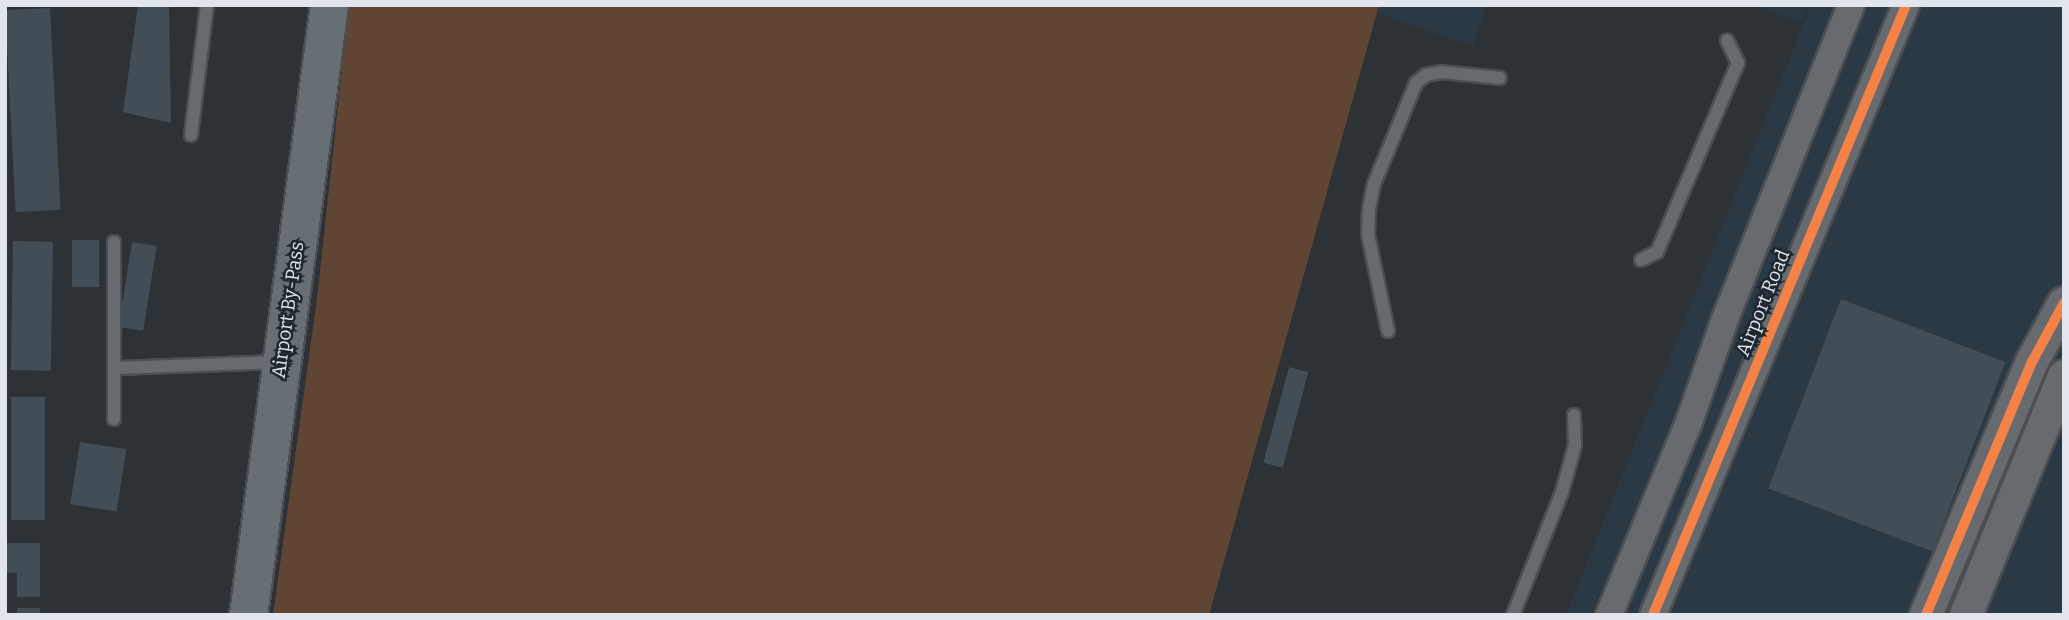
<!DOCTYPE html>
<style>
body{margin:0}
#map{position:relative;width:2069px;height:620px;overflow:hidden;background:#2d3237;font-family:Bitter,serif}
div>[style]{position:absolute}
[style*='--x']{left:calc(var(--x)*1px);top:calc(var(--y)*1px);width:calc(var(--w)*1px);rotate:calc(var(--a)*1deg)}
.built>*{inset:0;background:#2b3945}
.green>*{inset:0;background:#614534}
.building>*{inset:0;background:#434d55;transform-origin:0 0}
.roads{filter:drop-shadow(2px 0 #4b4f53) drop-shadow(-2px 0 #4b4f53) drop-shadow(0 2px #4b4f53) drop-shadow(0 -2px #4b4f53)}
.service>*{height:12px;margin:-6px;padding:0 6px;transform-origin:6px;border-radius:6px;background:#676a6e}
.minor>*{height:26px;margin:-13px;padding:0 13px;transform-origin:13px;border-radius:13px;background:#676a6e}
.tertiary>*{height:32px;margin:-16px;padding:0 16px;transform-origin:16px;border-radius:16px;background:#676a6e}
.secondary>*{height:37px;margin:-18.5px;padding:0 18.5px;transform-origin:18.5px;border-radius:18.5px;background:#676e74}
.cycleway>*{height:10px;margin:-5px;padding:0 5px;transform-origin:5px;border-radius:5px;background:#f48246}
span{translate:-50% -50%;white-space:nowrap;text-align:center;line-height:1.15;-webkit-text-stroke:5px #1f2830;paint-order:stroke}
.street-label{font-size:19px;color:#e0e6eb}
.frame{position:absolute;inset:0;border:7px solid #e0e6eb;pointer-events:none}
</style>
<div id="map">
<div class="built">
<i style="clip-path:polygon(1379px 5px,1486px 5px,1473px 47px,1378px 13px)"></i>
<i style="clip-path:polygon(1755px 5px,1808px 5px,1800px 23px)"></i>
<i style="clip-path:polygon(1811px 5px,2064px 5px,2064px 615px,1566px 615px)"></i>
</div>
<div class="green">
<i style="clip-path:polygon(349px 5px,1379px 5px,1209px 615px,273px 615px,317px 299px)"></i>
</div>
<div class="building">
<i style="clip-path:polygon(138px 5px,169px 5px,171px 123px,123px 112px)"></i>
<i style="left:50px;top:8px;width:202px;height:45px;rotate:87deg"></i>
<i style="left:72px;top:240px;width:27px;height:47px"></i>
<i style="left:13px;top:241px;width:40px;height:129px;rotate:1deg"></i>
<i style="left:132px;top:242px;width:25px;height:86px;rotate:9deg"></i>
<i style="left:1841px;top:299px;width:176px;height:203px;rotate:21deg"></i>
<i style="left:1289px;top:367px;width:20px;height:99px;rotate:15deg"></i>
<i style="left:11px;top:397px;width:34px;height:123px"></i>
<i style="left:80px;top:442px;width:47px;height:63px;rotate:9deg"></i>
<i style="clip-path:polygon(5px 543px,40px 543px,40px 597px,17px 597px,17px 573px,5px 573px)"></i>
<i style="left:17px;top:608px;width:23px;height:7px"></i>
</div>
<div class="roads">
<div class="service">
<i style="--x:191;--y:135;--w:131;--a:-83"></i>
<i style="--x:114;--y:242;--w:177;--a:90"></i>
<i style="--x:1641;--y:260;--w:18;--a:-27"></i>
<i style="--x:1657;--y:252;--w:206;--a:-66.8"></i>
<i style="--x:1738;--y:63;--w:25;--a:-116"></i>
<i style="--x:1388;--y:331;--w:99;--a:-101.7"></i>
<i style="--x:1368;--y:234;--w:25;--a:-88"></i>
<i style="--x:1369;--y:209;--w:25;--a:-79"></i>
<i style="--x:1374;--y:184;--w:109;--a:-67.4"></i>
<i style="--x:1416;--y:83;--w:13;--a:-39"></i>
<i style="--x:1426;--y:75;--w:15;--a:-11"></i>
<i style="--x:1441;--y:72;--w:59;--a:5.8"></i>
<i style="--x:116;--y:368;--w:164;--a:-2.1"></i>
<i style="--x:1513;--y:615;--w:132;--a:-68.3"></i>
<i style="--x:1562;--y:492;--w:49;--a:-74.5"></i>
<i style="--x:1575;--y:445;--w:30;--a:-92"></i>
</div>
<div class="minor">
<i style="--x:1609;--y:615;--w:209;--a:-67.5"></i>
<i style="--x:1689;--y:422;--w:109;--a:-70.7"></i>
<i style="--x:1725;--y:319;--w:338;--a:-68.1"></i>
<i style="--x:1653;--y:615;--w:660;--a:-67.47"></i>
</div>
<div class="tertiary">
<i style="--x:1926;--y:615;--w:274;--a:-67.3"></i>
<i style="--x:2032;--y:362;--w:67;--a:-61.5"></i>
<i style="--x:1966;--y:615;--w:258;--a:-67.7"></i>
</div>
<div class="secondary">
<i style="--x:248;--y:615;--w:615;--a:-82.44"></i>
</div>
</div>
<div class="cycleway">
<i style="--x:1653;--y:615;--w:660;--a:-67.47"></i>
<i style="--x:1926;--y:615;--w:274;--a:-67.3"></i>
<i style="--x:2032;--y:362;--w:67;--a:-61.5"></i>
</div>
<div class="street-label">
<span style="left:1763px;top:303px;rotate:-68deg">Airport Road</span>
<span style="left:288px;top:310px;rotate:-82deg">Airport By-Pass</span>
</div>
<div class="frame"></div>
</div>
